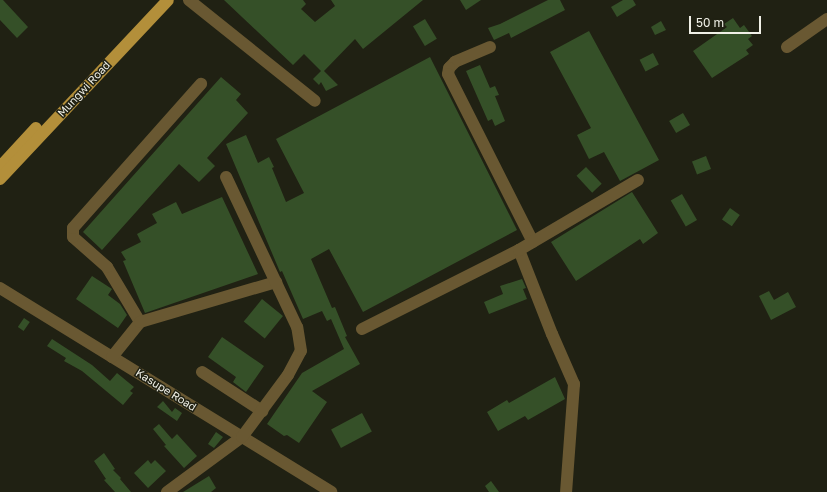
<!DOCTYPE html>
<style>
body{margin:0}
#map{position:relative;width:827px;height:492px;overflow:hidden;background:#202113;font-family:"Golos Text",sans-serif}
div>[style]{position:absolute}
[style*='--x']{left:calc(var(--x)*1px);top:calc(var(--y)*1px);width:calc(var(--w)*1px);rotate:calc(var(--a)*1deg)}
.building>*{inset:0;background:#355028;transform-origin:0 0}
.minor>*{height:12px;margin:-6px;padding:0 6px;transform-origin:6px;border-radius:6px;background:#695832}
.major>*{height:12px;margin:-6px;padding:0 6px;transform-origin:6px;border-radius:6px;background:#b38f3a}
span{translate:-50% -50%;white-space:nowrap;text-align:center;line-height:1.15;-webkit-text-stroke:3px #202113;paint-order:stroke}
.street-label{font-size:11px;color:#f0f0e7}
.scale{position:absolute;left:689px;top:16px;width:72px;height:18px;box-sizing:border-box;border:2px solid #f0f0e7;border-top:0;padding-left:5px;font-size:12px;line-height:14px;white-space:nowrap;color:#f0f0e7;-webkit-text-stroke:3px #202113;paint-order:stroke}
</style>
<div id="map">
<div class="building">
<i style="clip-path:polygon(0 0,3px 0,28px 27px,17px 38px,0 20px)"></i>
<i style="clip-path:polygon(224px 0,303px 0,306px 4px,301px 9px,315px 22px,335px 6px,331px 0,423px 0,363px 49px,355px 39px,324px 71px,338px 85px,326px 91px,321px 82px,319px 85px,313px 79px,321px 71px,304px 54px,293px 65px)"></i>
<i style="clip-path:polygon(460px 0,481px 0,466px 10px)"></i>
<i style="clip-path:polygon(548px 0,560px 0,565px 10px,511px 38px,509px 33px,494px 40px,488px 28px,500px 24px)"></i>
<i style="clip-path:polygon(623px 0,633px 0,636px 5px,617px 17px,611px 7px)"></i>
<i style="clip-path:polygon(733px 18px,740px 28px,744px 25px,752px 36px,748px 39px,753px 45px,746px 50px,749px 54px,712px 78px,693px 51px,727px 27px,724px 24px)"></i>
<i style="left:425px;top:19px;width:23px;height:14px;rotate:59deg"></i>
<i style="clip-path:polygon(661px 21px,666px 30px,655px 35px,651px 27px)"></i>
<i style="clip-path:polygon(589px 31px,659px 160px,620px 181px,604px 152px,589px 159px,577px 135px,591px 128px,550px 52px)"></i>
<i style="left:653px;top:53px;width:13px;height:15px;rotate:63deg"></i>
<i style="clip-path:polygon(430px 57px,517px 230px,363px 312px,329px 249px,311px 259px,332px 308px,335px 307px,347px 336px,345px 337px,360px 364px,312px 391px,327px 402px,299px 443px,287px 435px,284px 436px,267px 424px,302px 373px,344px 349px,331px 319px,327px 321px,322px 311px,303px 319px,282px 271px,280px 272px,226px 144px,246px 135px,258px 163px,269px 157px,274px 167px,272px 168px,286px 202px,304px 193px,276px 139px)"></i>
<i style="clip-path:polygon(480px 65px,490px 88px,495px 86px,499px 95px,495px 96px,505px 121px,495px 126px,492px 119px,488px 121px,466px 71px)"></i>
<i style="clip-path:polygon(221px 77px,241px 94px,236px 100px,248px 113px,207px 158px,215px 166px,199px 182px,179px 164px,102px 250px,83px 232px)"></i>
<i style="left:683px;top:113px;width:14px;height:16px;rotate:60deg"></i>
<i style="left:706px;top:156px;width:14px;height:15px;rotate:69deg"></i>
<i style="left:586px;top:167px;width:23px;height:13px;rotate:47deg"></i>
<i style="clip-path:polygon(632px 192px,658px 233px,643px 244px,640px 239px,576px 281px,551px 242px)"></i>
<i style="left:682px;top:194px;width:30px;height:13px;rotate:60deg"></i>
<i style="clip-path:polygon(222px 197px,258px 274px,145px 313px,123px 261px,126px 260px,121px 252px,141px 242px,137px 234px,157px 223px,152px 214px,176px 202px,182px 214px)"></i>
<i style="left:730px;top:208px;width:12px;height:14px;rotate:35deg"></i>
<i style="clip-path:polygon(92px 276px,112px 289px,108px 295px,120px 304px,127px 315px,118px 328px,76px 299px)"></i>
<i style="clip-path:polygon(522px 279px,526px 288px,523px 289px,527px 299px,489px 314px,484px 302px,503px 294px,500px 286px)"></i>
<i style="clip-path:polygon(769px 291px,774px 300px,788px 292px,796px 307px,771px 320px,759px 296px)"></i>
<i style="left:262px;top:299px;width:27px;height:29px;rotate:39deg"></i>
<i style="left:24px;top:318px;width:7px;height:11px;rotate:34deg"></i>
<i style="clip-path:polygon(222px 337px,264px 366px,246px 392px,233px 382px,236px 377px,208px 357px)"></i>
<i style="clip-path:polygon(52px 339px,92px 365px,110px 381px,117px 373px,134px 387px,130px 391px,133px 393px,123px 405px,82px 371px,64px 361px,66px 358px,47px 346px)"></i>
<i style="clip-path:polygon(555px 377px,565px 399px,528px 420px,525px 416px,498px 431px,487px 412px,507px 400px,509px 403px)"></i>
<i style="clip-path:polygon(163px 401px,172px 412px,175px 408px,182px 413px,177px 421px,157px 407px)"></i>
<i style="left:362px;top:413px;width:21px;height:35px;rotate:62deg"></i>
<i style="clip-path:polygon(159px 424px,172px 439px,177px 434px,197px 456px,184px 468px,164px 446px,166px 445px,153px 429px)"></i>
<i style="clip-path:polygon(216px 432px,223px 437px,214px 448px,208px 444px)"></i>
<i style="clip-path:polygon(104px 453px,115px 469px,113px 470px,121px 478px,120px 479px,131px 492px,115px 492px,104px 480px,106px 479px,94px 461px)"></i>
<i style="clip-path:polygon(148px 460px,151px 464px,155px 460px,166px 471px,148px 488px,134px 473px)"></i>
<i style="clip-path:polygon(209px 476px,216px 488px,211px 492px,183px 492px)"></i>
<i style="clip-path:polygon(491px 481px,499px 492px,489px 492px,485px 486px)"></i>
</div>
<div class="minor">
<i style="--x:189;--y:0;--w:161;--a:38.7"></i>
<i style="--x:490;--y:47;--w:38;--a:157"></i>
<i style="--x:455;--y:62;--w:8;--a:135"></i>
<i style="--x:449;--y:68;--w:6;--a:99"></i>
<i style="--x:448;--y:74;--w:188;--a:63.2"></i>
<i style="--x:787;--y:47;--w:49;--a:-35"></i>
<i style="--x:519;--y:250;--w:90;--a:68.6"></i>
<i style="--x:552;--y:334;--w:55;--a:66.3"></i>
<i style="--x:574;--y:384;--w:108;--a:94.2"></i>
<i style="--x:0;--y:288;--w:389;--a:31.6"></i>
<i style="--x:140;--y:322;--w:64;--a:-121"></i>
<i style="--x:107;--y:267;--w:45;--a:-138.6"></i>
<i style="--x:73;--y:237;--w:9;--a:-90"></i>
<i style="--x:73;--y:228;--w:193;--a:-48.4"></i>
<i style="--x:362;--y:329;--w:176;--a:-26.7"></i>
<i style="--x:519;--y:250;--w:138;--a:-30.5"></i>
<i style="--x:112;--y:357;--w:45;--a:-51.3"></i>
<i style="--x:140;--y:322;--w:142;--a:-16.4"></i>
<i style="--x:202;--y:372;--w:72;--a:33"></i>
<i style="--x:167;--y:492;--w:93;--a:-36.3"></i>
<i style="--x:242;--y:437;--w:77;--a:-53.4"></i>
<i style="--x:288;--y:375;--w:27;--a:-62"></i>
<i style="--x:301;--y:351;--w:24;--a:-99"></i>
<i style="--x:297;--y:327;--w:166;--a:-115.3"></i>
</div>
<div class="major">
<i style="--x:0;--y:167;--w:53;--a:-47.3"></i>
<i style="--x:0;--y:179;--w:245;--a:-46.8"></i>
</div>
<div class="street-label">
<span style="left:84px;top:89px;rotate:-47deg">Mungwi Road</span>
<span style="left:166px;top:390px;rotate:32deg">Kasupe Road</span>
</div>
<div class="scale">50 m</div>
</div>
